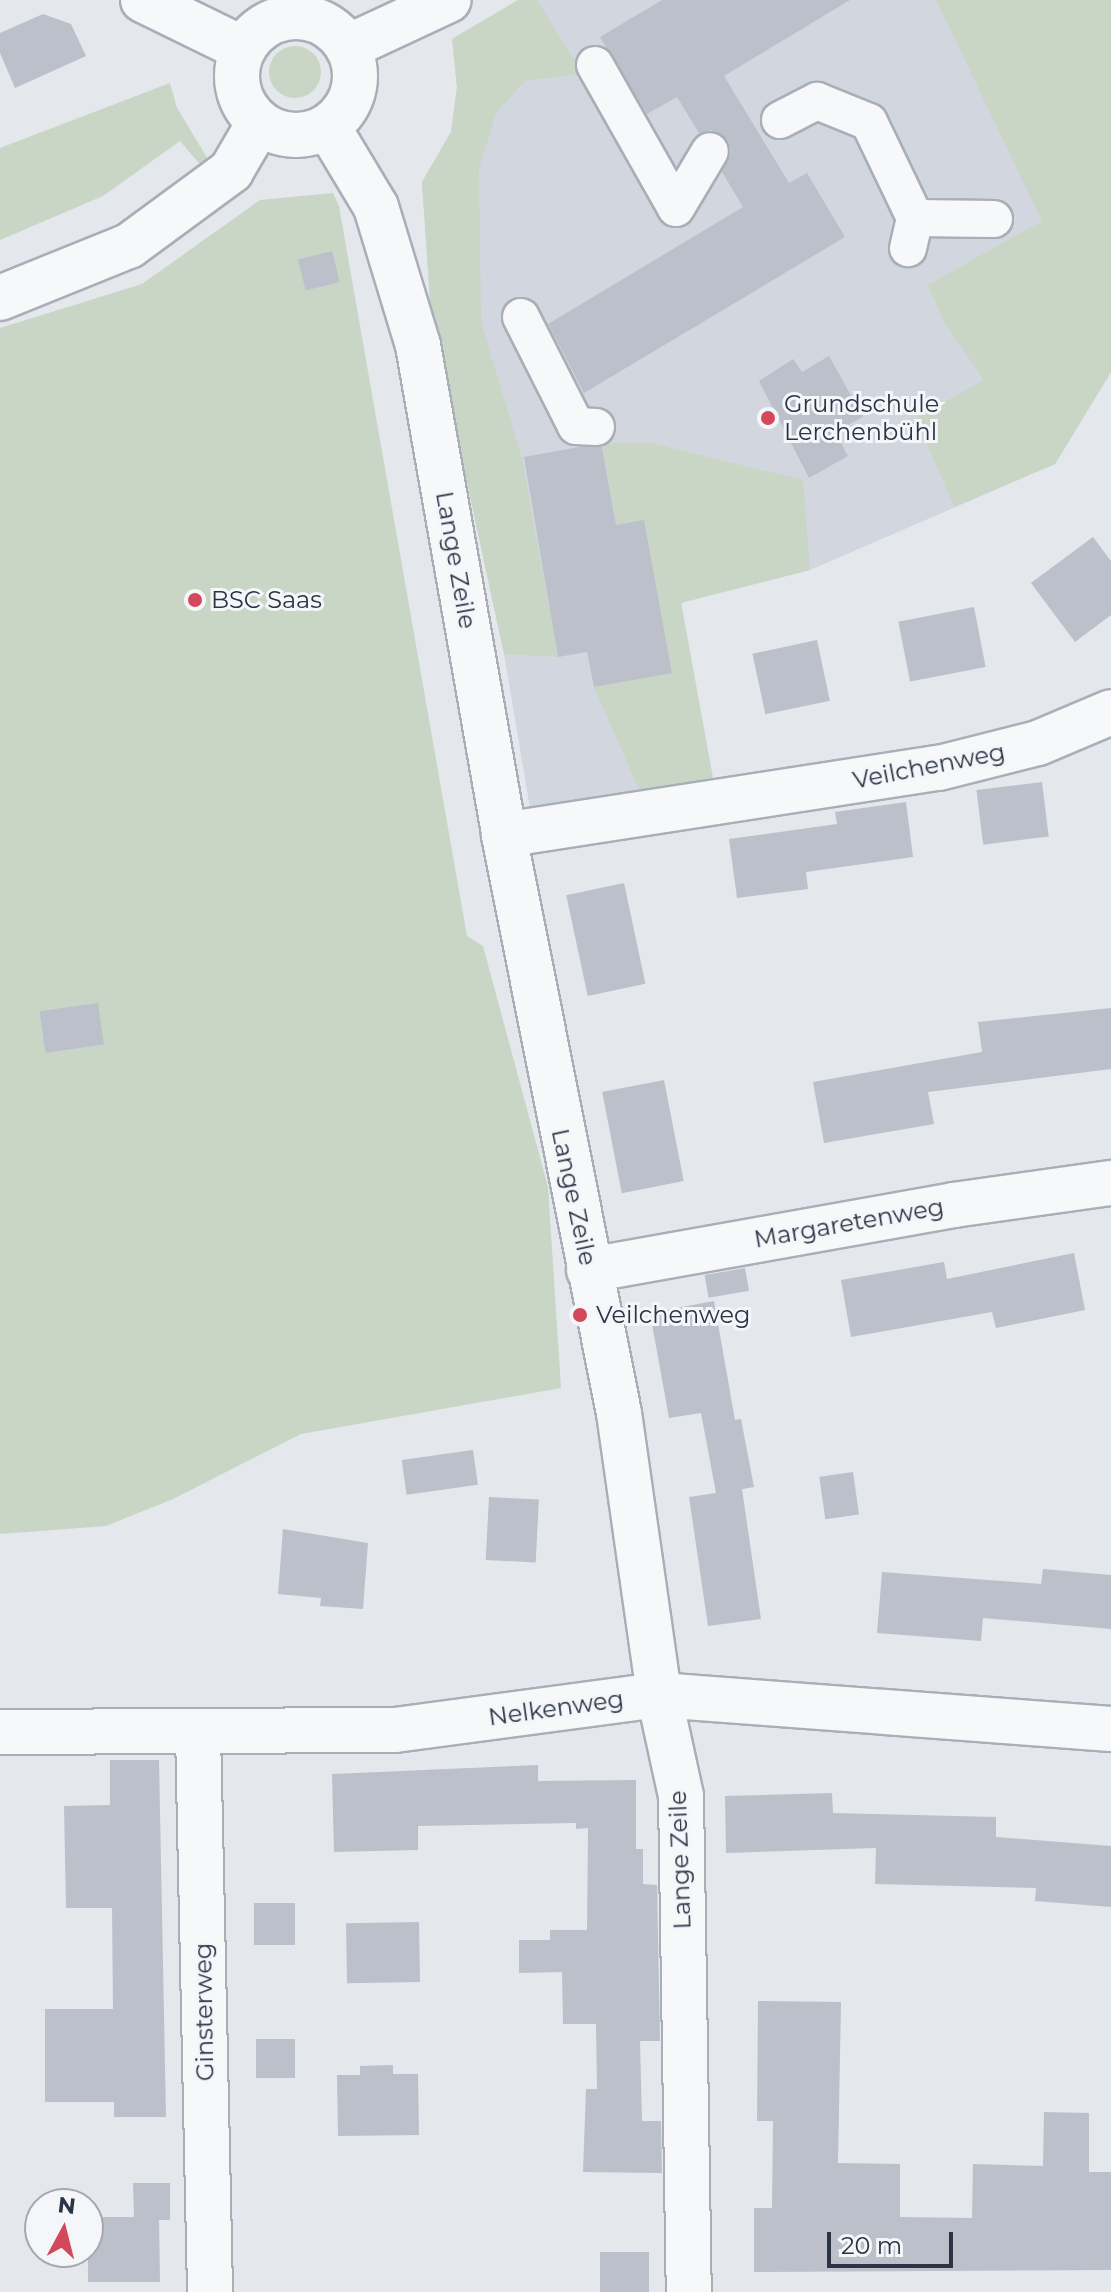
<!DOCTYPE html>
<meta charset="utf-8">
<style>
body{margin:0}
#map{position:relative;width:1111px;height:2292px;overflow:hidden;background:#e4e7ec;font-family:Montserrat,sans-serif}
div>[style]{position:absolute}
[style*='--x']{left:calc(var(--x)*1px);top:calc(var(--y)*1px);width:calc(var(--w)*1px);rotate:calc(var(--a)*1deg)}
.built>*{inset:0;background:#d2d6de}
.green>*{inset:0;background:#c9d6c5}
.round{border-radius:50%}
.building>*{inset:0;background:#bbc0ca;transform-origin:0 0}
.roads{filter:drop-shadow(2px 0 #a9aeb7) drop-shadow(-2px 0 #a9aeb7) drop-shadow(0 2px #a9aeb7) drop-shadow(0 -2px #a9aeb7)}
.pedestrian>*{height:36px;margin:-18px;padding:0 18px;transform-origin:18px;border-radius:18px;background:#f7f8fa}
.minor>*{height:44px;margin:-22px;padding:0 22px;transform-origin:22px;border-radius:22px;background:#f7f8fa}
.minor>.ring{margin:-22px;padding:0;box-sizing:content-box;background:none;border:44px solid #f7f8fa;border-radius:50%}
.dots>*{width:22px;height:22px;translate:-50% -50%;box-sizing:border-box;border:4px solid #f4f6f9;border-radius:50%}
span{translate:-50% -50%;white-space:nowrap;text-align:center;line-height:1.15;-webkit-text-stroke:6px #f4f6f9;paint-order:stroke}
.poi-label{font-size:24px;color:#2b3445}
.left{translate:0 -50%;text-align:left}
.street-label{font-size:24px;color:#2b3445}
.north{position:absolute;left:24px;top:2188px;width:80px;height:80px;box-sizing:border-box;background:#f4f6f9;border:2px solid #a4a8b1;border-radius:50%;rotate:7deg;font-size:22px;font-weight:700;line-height:32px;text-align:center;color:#2b3445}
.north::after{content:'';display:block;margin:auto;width:28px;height:36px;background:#d1495b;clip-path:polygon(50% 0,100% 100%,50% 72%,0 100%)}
.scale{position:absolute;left:827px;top:2232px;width:126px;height:36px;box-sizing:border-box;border:4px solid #2b3445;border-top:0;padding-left:10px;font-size:24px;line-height:28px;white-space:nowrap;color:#2b3445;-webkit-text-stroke:6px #f4f6f9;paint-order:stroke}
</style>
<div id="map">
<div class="built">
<i style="clip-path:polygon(518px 0,1111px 0,1111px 372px,1055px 464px,810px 570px,681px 602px,714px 784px,545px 812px,530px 808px,504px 654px,431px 315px,422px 182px,451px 132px,457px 87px,452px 39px)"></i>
</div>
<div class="green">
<i style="clip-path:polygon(518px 0,537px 0,583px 74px,525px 81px,496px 113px,479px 169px,481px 322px,522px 458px,558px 657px,504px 654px,431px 315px,422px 182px,451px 132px,457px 87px,452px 39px)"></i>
<i style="clip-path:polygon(936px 0,1111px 0,1111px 372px,1055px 464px,954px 507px,916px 418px,984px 380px,944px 322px,928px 285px,1042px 221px)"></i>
<i class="round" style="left:269px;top:46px;width:52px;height:52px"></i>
<i style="clip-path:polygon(170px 83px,177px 108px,209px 161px,203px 168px,180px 141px,103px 196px,0 240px,0 148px)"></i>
<i style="clip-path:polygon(333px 193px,339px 206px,467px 936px,483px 946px,548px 1187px,561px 1388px,301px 1434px,173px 1499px,106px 1526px,0 1534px,0 328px,142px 284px,260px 200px)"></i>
<i style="clip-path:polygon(602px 443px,651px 443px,803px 480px,810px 570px,681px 603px,714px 784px,642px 796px,594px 687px,672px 673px,644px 520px,616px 525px)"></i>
</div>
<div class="building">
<i style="clip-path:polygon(662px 0,850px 0,724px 76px,789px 183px,807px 173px,845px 237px,584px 393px,548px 324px,743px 207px,722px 172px,731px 152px,728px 140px,711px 130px,699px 133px,677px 97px,647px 114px,600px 37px)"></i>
<i style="clip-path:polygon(43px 14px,71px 24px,86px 56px,15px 88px,0 53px,0 33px)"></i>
<i style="left:332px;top:251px;width:32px;height:35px;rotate:76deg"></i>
<i style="clip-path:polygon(829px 356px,863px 417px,835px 432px,848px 456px,809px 478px,759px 381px,793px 359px,802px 372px)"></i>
<i style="clip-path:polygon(579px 447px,602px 447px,616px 525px,644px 520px,672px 673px,594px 687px,587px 652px,558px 657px,524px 457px)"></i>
<i style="clip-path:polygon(1093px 537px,1111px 561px,1111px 615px,1075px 642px,1031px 583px)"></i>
<i style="left:974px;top:607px;width:61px;height:77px;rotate:79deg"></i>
<i style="left:817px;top:640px;width:62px;height:66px;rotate:78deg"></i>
<i style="left:1042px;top:782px;width:55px;height:66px;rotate:83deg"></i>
<i style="clip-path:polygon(906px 802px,913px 857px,806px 872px,808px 889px,737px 898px,729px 839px,837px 824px,835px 812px)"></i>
<i style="left:624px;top:883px;width:103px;height:59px;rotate:78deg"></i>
<i style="left:98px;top:1003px;width:42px;height:59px;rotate:82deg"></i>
<i style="clip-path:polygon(1111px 1008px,1111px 1069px,928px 1092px,934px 1124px,824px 1143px,813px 1082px,982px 1052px,978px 1022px)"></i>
<i style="left:664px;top:1080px;width:103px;height:63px;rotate:79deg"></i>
<i style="clip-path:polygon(1074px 1253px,1085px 1310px,996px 1328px,992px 1312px,851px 1337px,841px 1280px,944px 1262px,947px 1279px)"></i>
<i style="left:745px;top:1268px;width:23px;height:41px;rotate:80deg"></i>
<i style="clip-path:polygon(714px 1301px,735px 1420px,741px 1419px,754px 1487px,732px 1491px,742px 1489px,761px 1619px,708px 1626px,689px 1497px,716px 1493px,701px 1413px,669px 1418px,650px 1313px)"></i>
<i style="left:473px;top:1450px;width:35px;height:72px;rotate:82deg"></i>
<i style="left:853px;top:1472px;width:43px;height:34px;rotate:82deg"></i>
<i style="left:489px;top:1497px;width:50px;height:63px;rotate:3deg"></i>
<i style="clip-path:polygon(283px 1529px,368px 1543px,363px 1609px,320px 1606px,321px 1598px,278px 1594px)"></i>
<i style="clip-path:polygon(1043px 1569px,1111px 1575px,1111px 1629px,983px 1618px,981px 1641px,877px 1633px,882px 1572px,1041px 1584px)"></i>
<i style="clip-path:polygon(110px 1760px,159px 1760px,166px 2117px,114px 2117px,114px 2102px,45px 2102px,45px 2009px,113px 2009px,112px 1908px,66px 1908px,64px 1806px,110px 1805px)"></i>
<i style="clip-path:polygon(538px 1765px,538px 1781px,636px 1780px,636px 1849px,643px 1849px,643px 1884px,657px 1885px,660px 2041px,640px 2041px,642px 2121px,661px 2121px,662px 2173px,583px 2172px,586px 2089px,597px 2089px,596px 2024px,563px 2024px,562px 1972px,519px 1973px,519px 1940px,550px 1940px,550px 1930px,587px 1930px,588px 1828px,576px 1829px,576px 1823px,418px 1826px,418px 1850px,334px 1852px,332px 1774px)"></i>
<i style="clip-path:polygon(832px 1793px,833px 1813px,996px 1817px,996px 1837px,1111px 1846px,1111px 1907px,1035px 1901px,1036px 1888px,875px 1884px,876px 1848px,726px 1853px,725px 1796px)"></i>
<i style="left:254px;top:1903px;width:41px;height:42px"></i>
<i style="left:419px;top:1922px;width:60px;height:73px;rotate:89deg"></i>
<i style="clip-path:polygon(758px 2001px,841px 2002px,838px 2163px,900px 2164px,900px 2217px,972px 2218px,973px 2164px,1043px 2166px,1044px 2112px,1089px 2113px,1089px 2172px,1111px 2172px,1111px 2270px,754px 2272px,754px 2208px,772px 2208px,773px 2121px,757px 2121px)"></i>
<i style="left:256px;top:2039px;width:39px;height:39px"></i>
<i style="clip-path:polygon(393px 2065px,393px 2074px,418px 2074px,419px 2135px,338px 2136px,337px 2075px,360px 2075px,360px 2066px)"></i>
<i style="clip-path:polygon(133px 2183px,170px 2183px,170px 2220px,159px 2220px,160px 2282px,88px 2282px,88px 2217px,134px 2217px)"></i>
<i style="left:600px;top:2252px;width:49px;height:40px"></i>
</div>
<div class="roads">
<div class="pedestrian">
<i style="--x:595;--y:65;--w:164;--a:60.5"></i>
<i style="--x:676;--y:208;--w:66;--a:-59.2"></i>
<i style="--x:780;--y:120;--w:42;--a:-27.2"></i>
<i style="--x:817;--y:101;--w:56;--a:22"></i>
<i style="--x:869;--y:122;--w:106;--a:64.4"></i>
<i style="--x:915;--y:218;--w:31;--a:103"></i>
<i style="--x:915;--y:218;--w:79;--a:0.7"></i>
<i style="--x:521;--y:317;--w:122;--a:63.2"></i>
<i style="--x:576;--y:426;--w:20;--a:3"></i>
</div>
<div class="minor">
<i style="--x:143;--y:0;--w:111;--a:26.1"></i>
<i class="ring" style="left:237px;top:17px;width:74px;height:74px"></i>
<i style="--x:348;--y:47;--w:111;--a:-25"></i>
<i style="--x:328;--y:127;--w:93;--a:59"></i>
<i style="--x:376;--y:207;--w:144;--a:73.1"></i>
<i style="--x:418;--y:345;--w:497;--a:80"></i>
<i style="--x:504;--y:835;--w:589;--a:78.75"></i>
<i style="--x:619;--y:1413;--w:285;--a:81.9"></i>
<i style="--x:659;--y:1695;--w:103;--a:77.7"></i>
<i style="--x:681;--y:1796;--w:496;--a:89.1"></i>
<i style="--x:0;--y:298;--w:139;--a:-22"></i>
<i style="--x:129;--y:246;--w:127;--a:-36.3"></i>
<i style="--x:231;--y:171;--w:56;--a:-59.7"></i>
<i style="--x:504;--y:835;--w:440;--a:-8.8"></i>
<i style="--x:939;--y:768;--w:102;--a:-14.2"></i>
<i style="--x:1038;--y:743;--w:79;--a:-23"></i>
<i style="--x:589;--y:1270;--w:371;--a:-10.1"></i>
<i style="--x:954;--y:1205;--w:159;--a:-8"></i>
<i style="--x:0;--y:1732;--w:395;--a:-0.3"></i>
<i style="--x:395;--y:1730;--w:266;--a:-7.6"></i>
<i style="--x:659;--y:1695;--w:453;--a:4.3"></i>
<i style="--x:198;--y:1732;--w:560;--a:88.77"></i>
</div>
</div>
<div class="dots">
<i style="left:768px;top:418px;background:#d1495b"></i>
<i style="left:195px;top:600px;background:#d1495b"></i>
<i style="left:580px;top:1315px;background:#d1495b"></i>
</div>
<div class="poi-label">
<span class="left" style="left:784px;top:418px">Grundschule<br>Lerchenbühl</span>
<span class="left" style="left:211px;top:600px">BSC Saas</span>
<span class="left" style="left:596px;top:1315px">Veilchenweg</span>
</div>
<div class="street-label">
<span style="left:456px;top:560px;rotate:80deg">Lange Zeile</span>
<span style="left:929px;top:766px;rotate:-11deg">Veilchenweg</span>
<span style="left:574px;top:1197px;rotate:78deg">Lange Zeile</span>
<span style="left:849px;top:1223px;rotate:-10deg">Margaretenweg</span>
<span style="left:556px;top:1708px;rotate:-8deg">Nelkenweg</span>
<span style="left:680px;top:1860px;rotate:-92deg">Lange Zeile</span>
<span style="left:204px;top:2012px;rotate:-91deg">Ginsterweg</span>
</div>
<div class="north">N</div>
<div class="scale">20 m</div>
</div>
